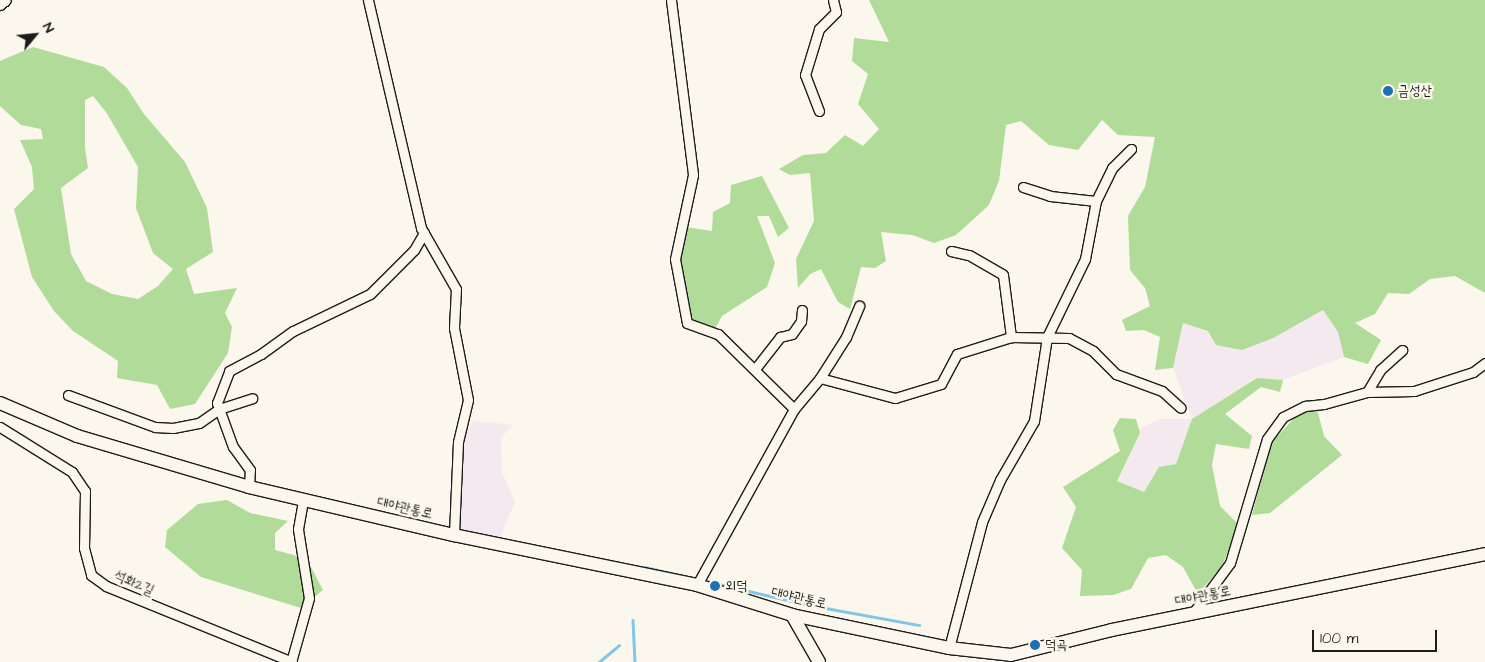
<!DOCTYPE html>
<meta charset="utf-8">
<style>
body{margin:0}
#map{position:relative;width:1485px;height:662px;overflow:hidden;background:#fbf7ec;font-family:"Architects Daughter","Poor Story",sans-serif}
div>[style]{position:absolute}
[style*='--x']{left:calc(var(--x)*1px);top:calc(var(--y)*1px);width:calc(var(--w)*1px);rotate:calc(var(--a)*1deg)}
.built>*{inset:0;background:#f4e9ef}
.green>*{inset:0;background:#b0db98}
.stream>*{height:2.5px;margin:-1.25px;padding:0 1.25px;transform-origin:1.25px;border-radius:1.25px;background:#83c6e4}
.roads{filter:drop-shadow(1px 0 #1c1c1c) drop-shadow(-1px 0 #1c1c1c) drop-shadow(0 1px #1c1c1c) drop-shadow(0 -1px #1c1c1c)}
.street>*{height:9px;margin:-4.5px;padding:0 4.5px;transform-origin:4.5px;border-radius:4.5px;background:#fbf7ec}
.secondary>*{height:12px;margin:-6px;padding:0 6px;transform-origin:6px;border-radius:6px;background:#fbf7ec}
.dots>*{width:14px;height:14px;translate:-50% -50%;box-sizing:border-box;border:2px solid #fbf7ec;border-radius:50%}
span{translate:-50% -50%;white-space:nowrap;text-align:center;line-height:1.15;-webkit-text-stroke:4.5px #fbf7ec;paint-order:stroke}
.poi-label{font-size:14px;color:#1c1c1c}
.left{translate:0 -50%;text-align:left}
.street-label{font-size:14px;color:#1c1c1c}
.north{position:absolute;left:10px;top:10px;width:50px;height:50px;-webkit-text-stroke:4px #fbf7ec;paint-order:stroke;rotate:62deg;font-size:14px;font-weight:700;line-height:20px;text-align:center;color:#1c1c1c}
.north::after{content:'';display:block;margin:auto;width:18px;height:22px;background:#1c1c1c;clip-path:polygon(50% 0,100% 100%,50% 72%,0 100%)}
.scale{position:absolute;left:1312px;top:630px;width:125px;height:22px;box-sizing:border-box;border:2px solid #1c1c1c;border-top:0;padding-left:6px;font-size:15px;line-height:18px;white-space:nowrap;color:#1c1c1c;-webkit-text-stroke:4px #fbf7ec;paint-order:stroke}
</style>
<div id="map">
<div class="built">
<i style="clip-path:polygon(1323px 310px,1338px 332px,1344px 357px,1283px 380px,1256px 378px,1192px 419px,1176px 464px,1159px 467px,1144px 492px,1117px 481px,1140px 434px,1139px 429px,1160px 419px,1192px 419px,1173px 368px,1183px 323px,1208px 331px,1273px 338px)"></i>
<i style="clip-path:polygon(474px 421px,514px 425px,501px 437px,502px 473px,515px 502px,500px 537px,460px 530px,464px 435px)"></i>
</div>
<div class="green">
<i style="clip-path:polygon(869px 0,1485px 0,1485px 293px,1455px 276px,1430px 279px,1409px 294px,1388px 293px,1375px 314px,1355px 323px,1381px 340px,1368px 364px,1344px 357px,1338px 332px,1323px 310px,1273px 338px,1242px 350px,1216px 345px,1208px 331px,1183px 323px,1173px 368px,1155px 370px,1160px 337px,1144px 330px,1126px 331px,1122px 320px,1150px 306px,1145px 288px,1130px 270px,1128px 216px,1145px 187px,1155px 137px,1118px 135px,1102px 120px,1078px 150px,1049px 145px,1021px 121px,1006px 125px,999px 181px,989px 205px,956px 235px,934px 243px,912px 235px,881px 232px,886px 261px,875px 268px,861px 267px,850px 309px,838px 302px,821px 269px,810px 274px,798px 288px,796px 259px,814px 221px,810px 173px,790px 175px,779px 169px,803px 155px,826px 153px,845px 135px,863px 146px,879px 129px,858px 104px,868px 74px,852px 61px,854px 38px,889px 42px)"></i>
<i style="clip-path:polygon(evenodd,33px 47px,104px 67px,127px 88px,144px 114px,185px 162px,207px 208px,213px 252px,186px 269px,194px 294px,237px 288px,225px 313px,232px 327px,228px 353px,195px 404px,170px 409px,157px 385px,117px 378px,118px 361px,73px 331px,54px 311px,32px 277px,14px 209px,34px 189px,32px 167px,20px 140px,43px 139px,41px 129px,21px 125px,0 106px,0 61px,33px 47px,93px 96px,106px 112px,138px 167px,136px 208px,153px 253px,173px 269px,158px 286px,138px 299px,112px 294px,86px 281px,71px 254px,61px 188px,88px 168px,85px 148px,85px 100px,93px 96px)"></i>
<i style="clip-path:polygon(762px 176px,789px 228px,778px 237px,769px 216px,757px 216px,775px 263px,767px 287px,722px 316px,715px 329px,695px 321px,688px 316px,679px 262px,686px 227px,712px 231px,713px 212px,730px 203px,731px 185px)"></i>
<i style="clip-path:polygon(1257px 378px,1283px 380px,1280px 392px,1261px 387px,1225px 414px,1252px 436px,1249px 449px,1216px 444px,1212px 465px,1220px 506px,1239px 525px,1222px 566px,1198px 594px,1183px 567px,1166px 555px,1148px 558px,1131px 589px,1113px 595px,1080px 596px,1082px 570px,1062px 548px,1076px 507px,1063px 487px,1120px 451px,1113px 430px,1120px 418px,1136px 419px,1140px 433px,1117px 481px,1144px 492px,1159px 467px,1176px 464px,1192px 419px)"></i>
<i style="clip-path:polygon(1317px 409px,1324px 436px,1342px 455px,1270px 513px,1252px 515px,1271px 443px,1299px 413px)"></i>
<i style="clip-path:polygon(227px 500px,250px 513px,288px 521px,275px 533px,275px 550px,294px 555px,310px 565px,323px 590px,301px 608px,201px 577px,165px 547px,167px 530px,198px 504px)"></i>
</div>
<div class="stream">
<i style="--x:645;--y:567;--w:48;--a:13.2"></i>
<i style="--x:702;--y:580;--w:110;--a:13.2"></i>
<i style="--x:809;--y:605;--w:112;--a:10.3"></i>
<i style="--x:633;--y:620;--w:42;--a:87.3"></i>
<i style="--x:599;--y:662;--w:26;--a:-40"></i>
</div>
<div class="roads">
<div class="street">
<i style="--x:368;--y:0;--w:234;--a:76.9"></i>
<i style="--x:421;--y:228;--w:70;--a:60.2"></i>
<i style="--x:456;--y:289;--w:39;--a:93"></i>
<i style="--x:454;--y:328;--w:73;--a:79"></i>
<i style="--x:468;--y:400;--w:43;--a:103.4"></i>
<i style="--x:458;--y:442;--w:93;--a:92.5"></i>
<i style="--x:671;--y:0;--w:176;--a:82.8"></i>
<i style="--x:693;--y:175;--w:86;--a:102.1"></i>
<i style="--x:675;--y:259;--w:65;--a:79.4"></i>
<i style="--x:687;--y:323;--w:33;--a:20"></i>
<i style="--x:718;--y:334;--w:107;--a:44.6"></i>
<i style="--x:794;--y:409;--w:201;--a:118.9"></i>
<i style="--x:819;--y:111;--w:39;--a:-111"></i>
<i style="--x:805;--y:75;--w:48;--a:-73.1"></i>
<i style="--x:819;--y:29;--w:24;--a:-45"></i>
<i style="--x:836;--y:12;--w:12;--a:-104"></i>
<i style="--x:1023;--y:187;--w:28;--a:18"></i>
<i style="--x:1050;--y:196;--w:46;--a:6.2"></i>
<i style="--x:951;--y:251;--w:18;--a:13"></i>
<i style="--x:969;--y:255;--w:39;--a:30"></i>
<i style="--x:1003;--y:275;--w:63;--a:82.6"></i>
<i style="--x:755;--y:369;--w:41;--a:-52"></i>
<i style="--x:780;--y:337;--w:12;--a:-14"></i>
<i style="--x:792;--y:334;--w:16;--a:-55"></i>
<i style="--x:801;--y:321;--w:11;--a:-85"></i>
<i style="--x:820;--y:378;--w:78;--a:14.9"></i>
<i style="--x:895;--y:398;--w:48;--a:-16.9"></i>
<i style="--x:941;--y:384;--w:34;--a:-62"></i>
<i style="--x:957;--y:354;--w:57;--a:-17.5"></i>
<i style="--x:1011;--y:337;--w:58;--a:1"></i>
<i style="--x:1069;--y:338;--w:27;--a:28"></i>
<i style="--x:1093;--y:351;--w:33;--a:45"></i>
<i style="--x:1116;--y:374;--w:49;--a:20.3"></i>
<i style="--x:1162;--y:391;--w:25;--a:42"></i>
<i style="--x:1367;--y:392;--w:26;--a:-59"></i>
<i style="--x:1380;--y:370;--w:30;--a:-42"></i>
<i style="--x:68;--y:395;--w:93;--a:20.2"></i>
<i style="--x:155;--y:427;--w:18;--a:3"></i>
<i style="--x:173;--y:428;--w:26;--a:-11"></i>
<i style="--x:199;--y:423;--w:24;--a:-35"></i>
<i style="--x:219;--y:409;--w:35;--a:-18"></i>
<i style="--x:794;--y:409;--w:40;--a:-50"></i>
<i style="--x:820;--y:378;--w:49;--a:-57.6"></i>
<i style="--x:846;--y:337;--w:34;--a:-67"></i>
<i style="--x:0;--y:427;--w:85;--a:32"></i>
<i style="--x:72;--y:472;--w:23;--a:56"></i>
<i style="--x:85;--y:491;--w:57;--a:91"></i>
<i style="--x:84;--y:548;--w:28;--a:75"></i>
<i style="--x:91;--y:575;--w:19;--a:36"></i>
<i style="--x:106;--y:586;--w:201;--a:22.2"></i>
<i style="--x:249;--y:487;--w:17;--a:-87"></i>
<i style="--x:250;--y:470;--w:29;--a:-126"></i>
<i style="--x:233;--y:447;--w:47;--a:-110"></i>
<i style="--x:217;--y:403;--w:34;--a:-69"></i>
<i style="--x:229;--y:371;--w:36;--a:-28"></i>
<i style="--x:261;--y:354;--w:39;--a:-36"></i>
<i style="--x:293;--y:331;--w:85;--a:-25.7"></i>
<i style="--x:370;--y:294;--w:62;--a:-45"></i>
<i style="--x:414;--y:250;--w:20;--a:-60"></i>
<i style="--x:1193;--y:613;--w:62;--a:-53.5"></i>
<i style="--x:1230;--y:563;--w:129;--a:-73.4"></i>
<i style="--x:1267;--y:439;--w:27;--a:-54"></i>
<i style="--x:1283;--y:417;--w:25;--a:-27"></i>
<i style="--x:1305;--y:406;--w:19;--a:-6"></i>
<i style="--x:1324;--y:404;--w:45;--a:-15.6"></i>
<i style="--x:1367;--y:392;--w:47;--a:-1.2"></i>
<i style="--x:1414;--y:391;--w:62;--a:-17.9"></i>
<i style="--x:1473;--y:372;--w:15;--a:-37"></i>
<i style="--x:949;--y:648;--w:130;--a:-75.3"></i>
<i style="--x:982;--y:522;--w:46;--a:-66.8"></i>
<i style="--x:1000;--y:480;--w:68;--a:-60"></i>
<i style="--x:1034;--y:421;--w:85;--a:-81.2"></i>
<i style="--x:1047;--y:337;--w:87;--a:-64"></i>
<i style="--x:1085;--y:259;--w:59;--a:-79.3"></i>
<i style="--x:1096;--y:201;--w:37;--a:-64"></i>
<i style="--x:1112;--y:168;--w:27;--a:-45"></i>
<i style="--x:291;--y:662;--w:66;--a:-74.3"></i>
<i style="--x:309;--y:598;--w:70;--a:-99.1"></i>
<i style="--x:298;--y:529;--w:28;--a:-80"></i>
</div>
<div class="secondary">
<i style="--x:0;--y:4;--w:6;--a:-39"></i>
<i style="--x:0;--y:403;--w:84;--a:23.2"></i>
<i style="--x:77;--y:436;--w:179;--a:16.5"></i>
<i style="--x:249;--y:487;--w:211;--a:13.2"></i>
<i style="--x:454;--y:535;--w:248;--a:11.6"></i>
<i style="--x:697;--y:585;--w:100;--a:17.5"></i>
<i style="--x:792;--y:615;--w:160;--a:11.9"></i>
<i style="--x:949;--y:648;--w:62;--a:6.4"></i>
<i style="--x:1011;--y:655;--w:104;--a:-13.9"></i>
<i style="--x:1112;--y:630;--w:381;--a:-11.5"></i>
<i style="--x:792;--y:615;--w:54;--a:60.1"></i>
</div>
</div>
<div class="dots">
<i style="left:1388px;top:91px;background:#1f6fb2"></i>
<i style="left:715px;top:586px;background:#1f6fb2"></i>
<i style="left:1035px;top:645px;background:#1f6fb2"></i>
</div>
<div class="poi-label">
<span class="left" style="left:1398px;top:91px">금성산</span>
<span class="left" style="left:725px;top:586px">외덕</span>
<span class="left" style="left:1045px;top:645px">덕곡</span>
</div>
<div class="street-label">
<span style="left:405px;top:508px;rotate:13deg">대야관통로</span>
<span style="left:134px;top:583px;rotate:24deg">석화2길</span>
<span style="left:1203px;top:596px;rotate:-11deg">대야관통로</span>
<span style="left:799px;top:598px;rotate:13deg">대야관통로</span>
</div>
<div class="north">N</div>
<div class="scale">100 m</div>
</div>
